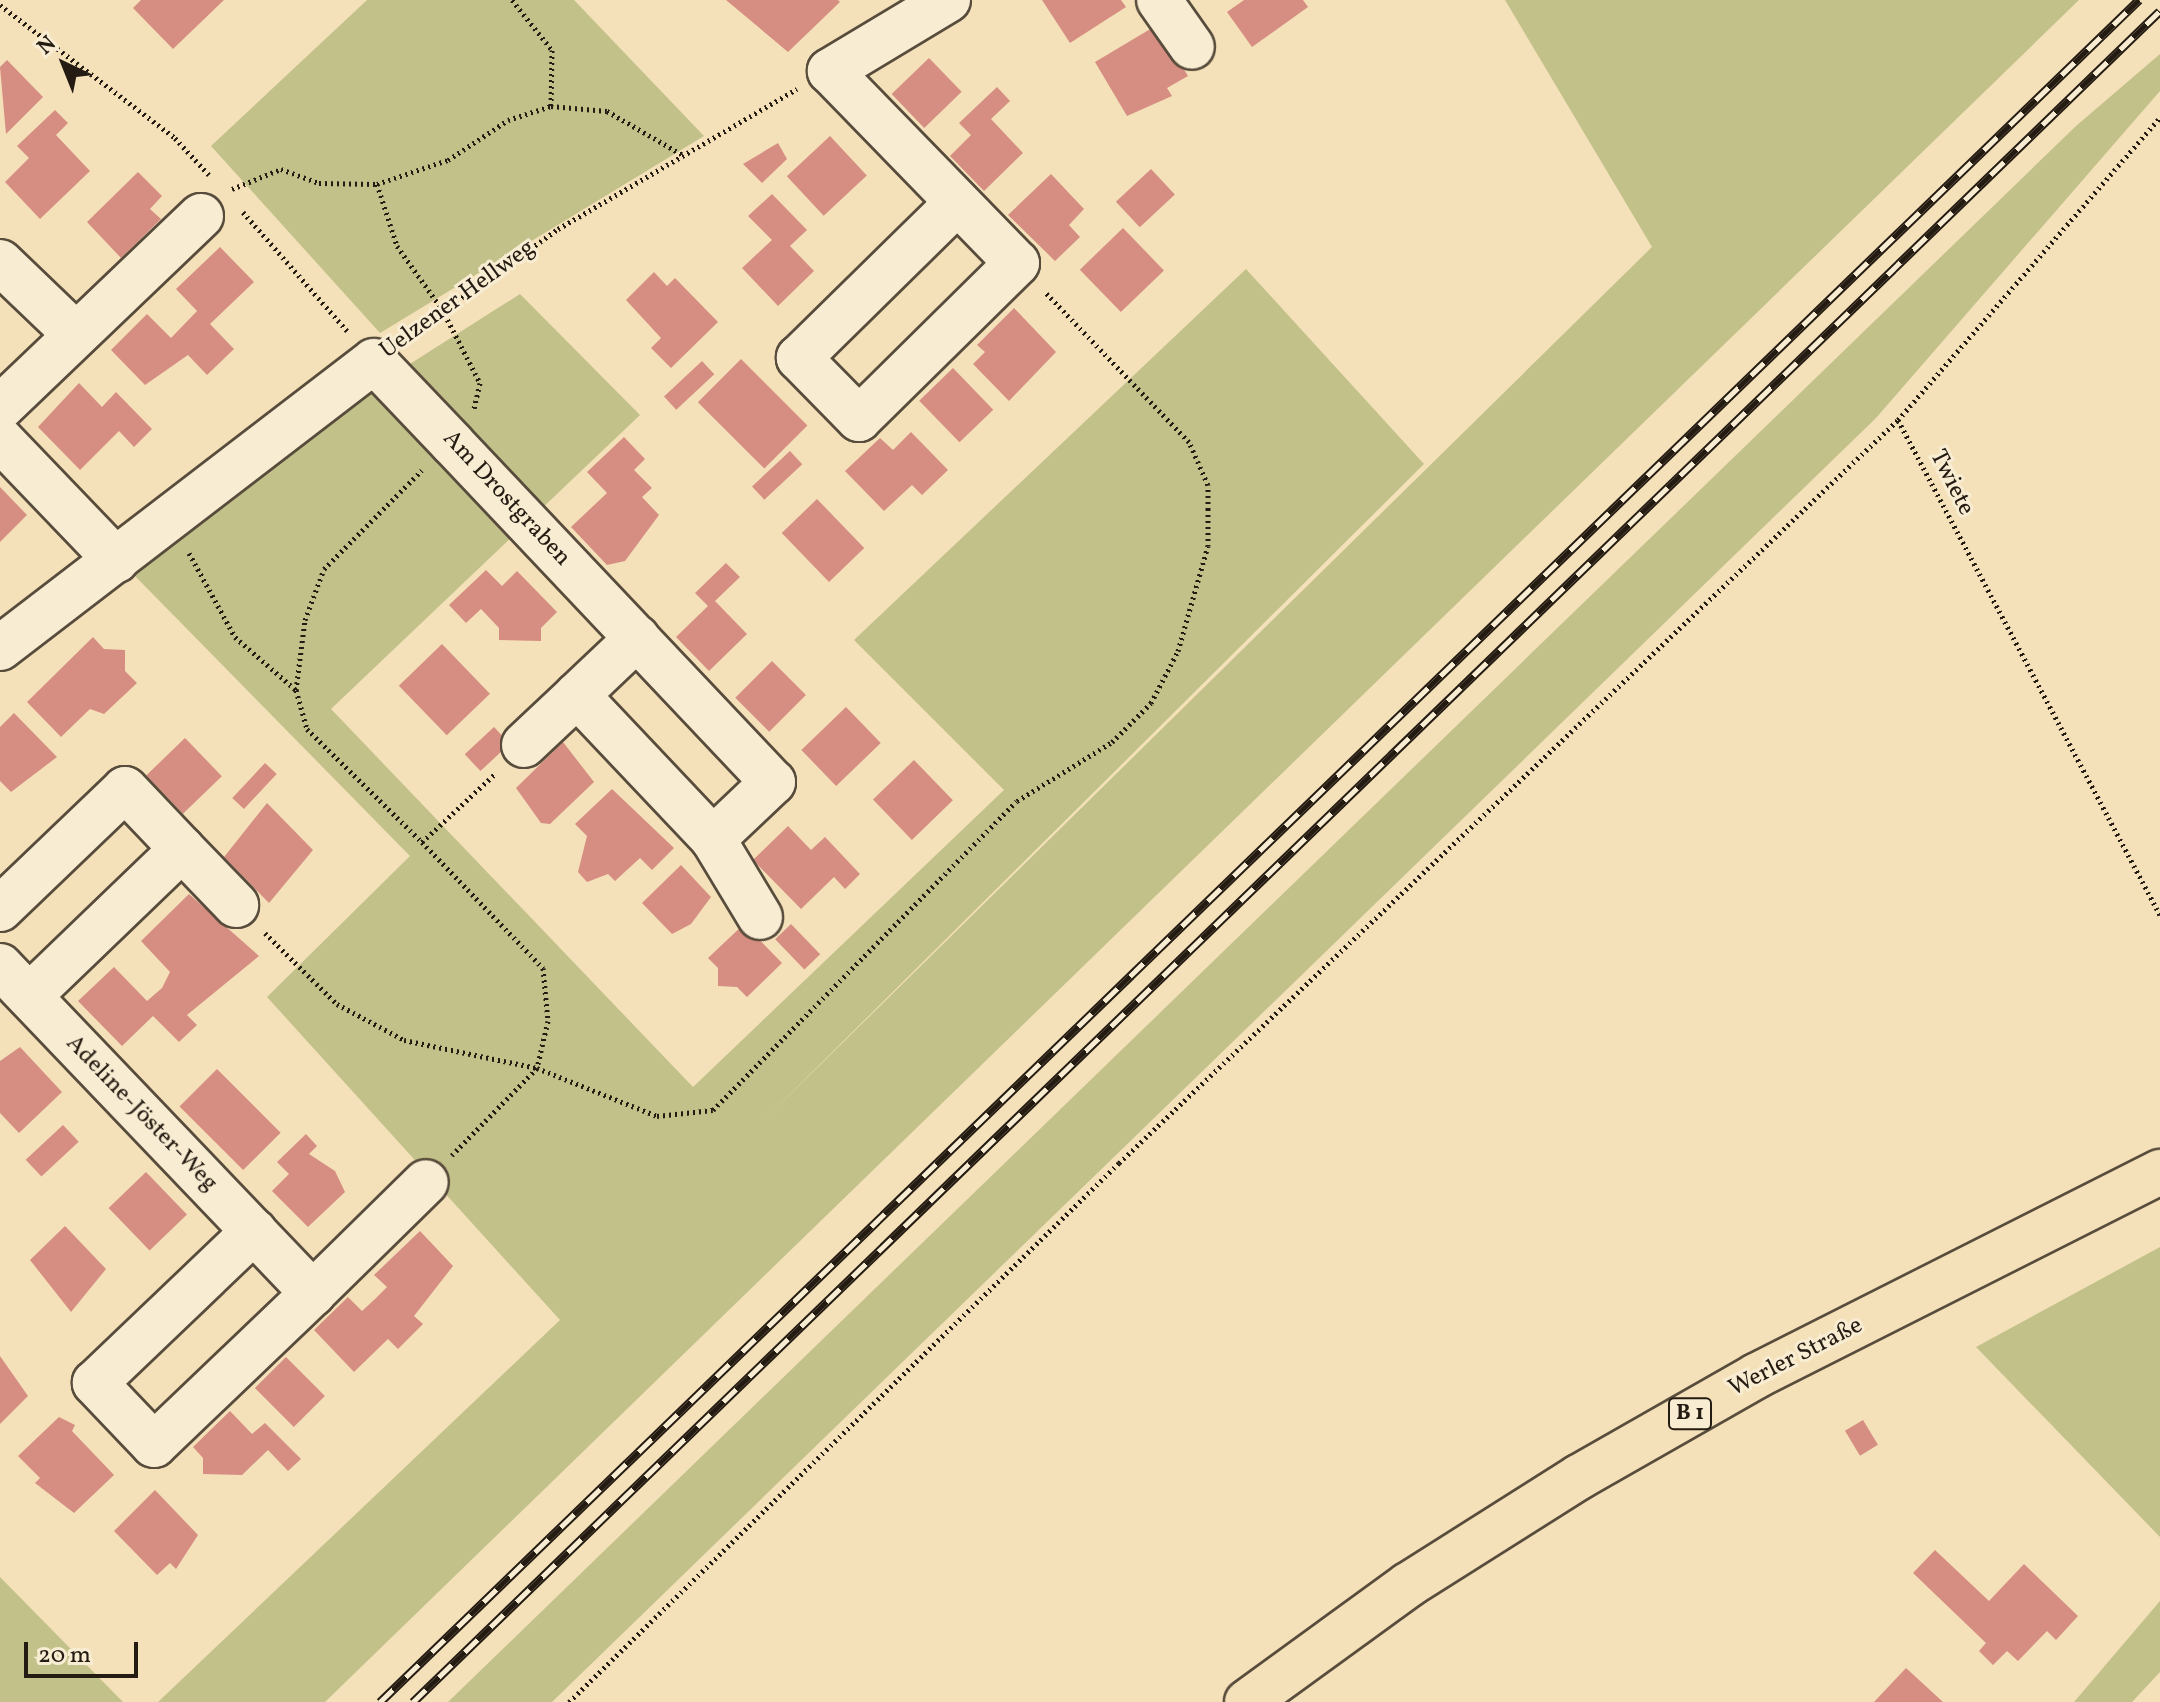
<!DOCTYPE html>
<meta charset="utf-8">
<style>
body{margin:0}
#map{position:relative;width:2160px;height:1702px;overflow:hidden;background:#f4e1b9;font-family:Vollkorn,serif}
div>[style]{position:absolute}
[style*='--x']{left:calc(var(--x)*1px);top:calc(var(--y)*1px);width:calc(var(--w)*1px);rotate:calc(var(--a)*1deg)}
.green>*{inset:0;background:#c2c18a}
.building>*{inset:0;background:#d68e82;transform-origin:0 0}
.path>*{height:5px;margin-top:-2.5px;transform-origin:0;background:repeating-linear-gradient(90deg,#241b12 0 2px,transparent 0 6px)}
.roads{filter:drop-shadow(2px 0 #584c3c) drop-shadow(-2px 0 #584c3c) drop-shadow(0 2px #584c3c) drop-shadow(0 -2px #584c3c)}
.minor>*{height:44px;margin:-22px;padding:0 22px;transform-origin:22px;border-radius:22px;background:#f8ecd2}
.major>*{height:44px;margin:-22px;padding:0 22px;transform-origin:22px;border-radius:22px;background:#f4e1b9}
.rail>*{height:9px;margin-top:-4.5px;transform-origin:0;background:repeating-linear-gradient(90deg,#f8ecd2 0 18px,#241b12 0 36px);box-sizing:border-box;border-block:2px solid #241b12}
span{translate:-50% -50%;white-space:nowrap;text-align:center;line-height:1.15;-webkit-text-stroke:6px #f8ecd2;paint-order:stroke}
.shield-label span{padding:2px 6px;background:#f8ecd2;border:2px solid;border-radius:6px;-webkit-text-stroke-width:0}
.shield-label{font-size:22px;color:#241b12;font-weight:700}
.street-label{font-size:24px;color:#241b12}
.north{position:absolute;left:24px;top:24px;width:80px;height:80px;-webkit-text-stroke:6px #f8ecd2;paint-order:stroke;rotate:317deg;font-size:22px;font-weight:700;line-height:32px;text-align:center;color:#241b12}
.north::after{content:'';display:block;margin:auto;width:28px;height:36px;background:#241b12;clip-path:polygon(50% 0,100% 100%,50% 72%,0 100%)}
.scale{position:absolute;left:24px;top:1642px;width:114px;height:36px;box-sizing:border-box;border:4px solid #241b12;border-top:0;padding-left:10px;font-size:24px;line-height:28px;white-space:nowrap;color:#241b12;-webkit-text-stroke:6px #f8ecd2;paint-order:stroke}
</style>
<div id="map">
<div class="green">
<i style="clip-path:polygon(367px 0,574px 0,704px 136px,380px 333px,211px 146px)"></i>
<i style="clip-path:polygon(1505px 0,2079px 0,325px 1702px,158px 1702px,560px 1320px,267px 997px,410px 856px,134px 575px,369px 390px,520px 294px,640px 415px,331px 709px,693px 1087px,1004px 790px,854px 640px,1246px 269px,1424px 464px,760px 1124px,1652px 247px)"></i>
<i style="clip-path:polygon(2160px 54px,2160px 91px,1876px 418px,552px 1702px,448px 1702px,2076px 126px)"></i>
<i style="clip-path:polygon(2160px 1247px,2160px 1537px,1976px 1347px)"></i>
<i style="clip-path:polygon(0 1577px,123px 1702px,0 1702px)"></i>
<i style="clip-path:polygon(2160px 1601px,2160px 1672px,2132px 1702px,2074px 1702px)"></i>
</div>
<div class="building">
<i style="clip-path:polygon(141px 0,224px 0,173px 49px,133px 8px)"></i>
<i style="clip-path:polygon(726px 0,838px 0,840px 2px,788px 52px)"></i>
<i style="clip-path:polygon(1042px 0,1121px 0,1126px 7px,1070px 43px)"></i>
<i style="clip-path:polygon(1244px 0,1303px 0,1308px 7px,1252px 47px,1227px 12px)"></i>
<i style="clip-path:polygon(1157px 25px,1188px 76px,1167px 88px,1172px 96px,1127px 116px,1095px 62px)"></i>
<i style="left:929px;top:58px;width:47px;height:52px;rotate:46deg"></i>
<i style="clip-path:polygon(7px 60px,43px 97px,6px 134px,0 67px)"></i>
<i style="clip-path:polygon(997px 87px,1010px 101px,991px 119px,1023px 153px,984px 191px,950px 156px,971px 135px,959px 123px)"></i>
<i style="clip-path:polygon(55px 110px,68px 123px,56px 135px,90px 171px,40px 219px,5px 182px,29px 158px,17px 146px)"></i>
<i style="left:830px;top:136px;width:54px;height:59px;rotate:47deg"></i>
<i style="clip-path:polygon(778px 143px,787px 159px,762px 183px,743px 164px)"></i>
<i style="left:1151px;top:169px;width:35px;height:48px;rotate:47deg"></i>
<i style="clip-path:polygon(138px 172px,162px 196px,150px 209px,161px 219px,121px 258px,87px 222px)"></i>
<i style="clip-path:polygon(1051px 174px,1084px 209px,1069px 225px,1080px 237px,1055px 261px,1008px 215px)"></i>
<i style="clip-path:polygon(772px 194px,807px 230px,790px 246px,814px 271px,778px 306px,742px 268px,772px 240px,748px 216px)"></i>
<i style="left:1123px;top:228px;width:59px;height:60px;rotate:46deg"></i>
<i style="clip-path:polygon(220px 247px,254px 282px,210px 324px,234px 349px,207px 375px,188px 355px,145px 385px,111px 350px,147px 314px,171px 338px,197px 311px,176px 289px)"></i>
<i style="clip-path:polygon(654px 272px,667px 286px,675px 278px,718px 322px,671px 368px,651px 348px,661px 338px,626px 300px)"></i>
<i style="clip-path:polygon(1014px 308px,1056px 352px,1009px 401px,973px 364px,985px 352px,977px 345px)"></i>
<i style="left:741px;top:359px;width:94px;height:61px;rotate:45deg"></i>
<i style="left:702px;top:361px;width:18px;height:52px;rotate:47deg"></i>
<i style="left:953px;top:368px;width:58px;height:47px;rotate:46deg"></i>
<i style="clip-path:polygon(79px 383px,102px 407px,116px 392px,152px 429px,134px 447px,119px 431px,80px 470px,38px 427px)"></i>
<i style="clip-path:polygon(911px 432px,948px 470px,922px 495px,912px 485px,884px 511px,845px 471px,880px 438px,893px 450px)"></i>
<i style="clip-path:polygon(624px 437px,645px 459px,634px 470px,652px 488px,642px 497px,659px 515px,625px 561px,607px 565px,571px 527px,607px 493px,587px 472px)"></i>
<i style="left:790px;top:451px;width:18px;height:52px;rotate:47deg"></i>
<i style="clip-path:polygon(0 487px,27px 515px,0 542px)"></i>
<i style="left:817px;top:499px;width:68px;height:49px;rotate:46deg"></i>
<i style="clip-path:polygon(726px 563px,740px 577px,715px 601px,747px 634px,709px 671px,676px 637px,708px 606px,695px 593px)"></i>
<i style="clip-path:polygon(486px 570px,502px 586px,517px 571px,557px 612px,541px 628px,541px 641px,499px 640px,499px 628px,481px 609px,466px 623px,449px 605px)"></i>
<i style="clip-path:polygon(93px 637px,104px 649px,125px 650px,125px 671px,137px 683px,104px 714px,90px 709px,61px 737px,27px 702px)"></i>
<i style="left:442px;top:644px;width:69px;height:60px;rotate:46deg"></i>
<i style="left:772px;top:661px;width:48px;height:52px;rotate:45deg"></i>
<i style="left:846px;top:707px;width:50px;height:62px;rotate:46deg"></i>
<i style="clip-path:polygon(14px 713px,57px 757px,11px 792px,0 781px,0 727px)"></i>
<i style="left:494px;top:727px;width:23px;height:40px;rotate:47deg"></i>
<i style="left:185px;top:738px;width:53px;height:54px;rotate:46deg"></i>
<i style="clip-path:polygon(563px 742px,594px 782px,550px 824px,541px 823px,516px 788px)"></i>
<i style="left:914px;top:760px;width:56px;height:57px;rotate:46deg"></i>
<i style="left:265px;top:763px;width:16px;height:48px;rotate:43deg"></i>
<i style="clip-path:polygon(612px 789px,674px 848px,652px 870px,640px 858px,615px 881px,608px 874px,587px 882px,578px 872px,587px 836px,575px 824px)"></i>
<i style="clip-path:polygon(267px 803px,313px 850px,269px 903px,224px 857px)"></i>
<i style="clip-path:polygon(788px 826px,811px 850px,825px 837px,860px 874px,845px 889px,834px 877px,801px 909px,753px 860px)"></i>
<i style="clip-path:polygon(681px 865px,711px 897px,691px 924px,672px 934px,642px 903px)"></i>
<i style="clip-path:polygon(189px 894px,259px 956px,187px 1015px,197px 1025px,179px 1042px,153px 1016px,122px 1046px,78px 1001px,114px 967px,147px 1001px,162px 988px,170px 972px,141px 941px)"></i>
<i style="clip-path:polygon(744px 924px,782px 963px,747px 997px,737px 987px,718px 986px,718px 968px,708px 958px)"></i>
<i style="left:791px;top:924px;width:42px;height:22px;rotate:46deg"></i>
<i style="clip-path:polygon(20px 1047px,62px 1092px,19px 1133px,0 1113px,0 1061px)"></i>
<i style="left:217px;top:1069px;width:90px;height:53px;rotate:45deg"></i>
<i style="left:63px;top:1125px;width:23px;height:51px;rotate:47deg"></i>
<i style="clip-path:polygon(306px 1134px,317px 1146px,309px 1154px,335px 1171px,345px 1192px,308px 1227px,272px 1191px,289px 1174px,277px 1162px)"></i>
<i style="left:146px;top:1172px;width:59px;height:52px;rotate:46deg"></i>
<i style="clip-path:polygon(65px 1226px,106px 1269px,71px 1312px,30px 1260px)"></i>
<i style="clip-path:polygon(420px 1231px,453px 1266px,414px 1316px,423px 1324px,398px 1349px,388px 1339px,354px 1372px,314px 1330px,348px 1297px,362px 1311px,375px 1299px,387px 1287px,374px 1275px)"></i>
<i style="clip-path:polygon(0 1356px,28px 1396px,0 1424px)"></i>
<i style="left:286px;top:1357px;width:55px;height:44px;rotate:45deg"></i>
<i style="clip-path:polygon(230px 1411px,252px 1434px,265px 1423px,301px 1459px,288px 1471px,268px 1450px,242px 1475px,203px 1474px,203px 1458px,193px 1447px)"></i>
<i style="clip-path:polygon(59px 1417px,75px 1425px,72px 1431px,114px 1475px,74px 1513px,35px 1483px,40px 1478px,18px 1456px)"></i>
<i style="left:1863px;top:1420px;width:29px;height:21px;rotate:59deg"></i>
<i style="clip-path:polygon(155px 1490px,198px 1535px,176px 1569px,170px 1563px,157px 1575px,114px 1531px)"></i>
<i style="clip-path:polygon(1935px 1550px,1989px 1601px,2024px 1564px,2078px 1616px,2056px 1640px,2047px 1631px,2018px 1661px,2007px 1651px,1993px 1665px,1979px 1651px,1986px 1643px,1913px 1573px)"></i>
<i style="clip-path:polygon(1906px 1668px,1943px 1702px,1874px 1702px)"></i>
</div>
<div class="path">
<i style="--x:512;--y:0;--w:64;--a:51.3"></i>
<i style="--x:552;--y:50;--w:56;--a:91"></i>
<i style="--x:0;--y:5;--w:220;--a:37.2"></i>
<i style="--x:175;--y:138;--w:50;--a:47.4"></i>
<i style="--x:377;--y:184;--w:65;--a:72.1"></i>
<i style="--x:397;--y:246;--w:77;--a:54.5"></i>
<i style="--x:442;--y:309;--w:83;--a:62.8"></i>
<i style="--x:480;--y:383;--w:26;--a:103"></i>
<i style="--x:232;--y:189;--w:53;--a:-22.2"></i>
<i style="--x:281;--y:169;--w:40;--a:20.2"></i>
<i style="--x:319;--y:183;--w:58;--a:1"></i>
<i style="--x:377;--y:184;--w:75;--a:-18.7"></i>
<i style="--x:448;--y:160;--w:72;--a:-33.7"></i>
<i style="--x:508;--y:120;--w:45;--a:-18"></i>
<i style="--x:551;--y:106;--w:56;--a:5.1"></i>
<i style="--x:607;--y:111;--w:88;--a:30.1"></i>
<i style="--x:243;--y:212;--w:158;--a:48.8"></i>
<i style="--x:408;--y:336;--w:184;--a:-35.5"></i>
<i style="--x:558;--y:229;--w:277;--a:-30.4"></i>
<i style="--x:1898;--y:420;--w:560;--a:62.11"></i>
<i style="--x:189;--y:553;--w:96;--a:61.3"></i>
<i style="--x:235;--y:637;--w:81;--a:41"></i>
<i style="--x:296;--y:690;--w:71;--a:-82.7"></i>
<i style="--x:305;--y:620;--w:54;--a:-69.6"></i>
<i style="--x:324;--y:569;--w:139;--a:-45.3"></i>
<i style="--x:296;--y:690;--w:41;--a:74.2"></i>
<i style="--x:307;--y:729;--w:161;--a:44.5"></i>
<i style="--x:422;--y:842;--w:101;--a:-43"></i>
<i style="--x:422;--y:842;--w:175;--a:46.2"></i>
<i style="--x:543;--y:968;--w:53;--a:84.6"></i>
<i style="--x:548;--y:1021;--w:48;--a:103.2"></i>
<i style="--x:537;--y:1068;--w:122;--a:134.3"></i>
<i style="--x:265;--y:933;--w:101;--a:44.6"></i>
<i style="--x:337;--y:1004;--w:76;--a:28.2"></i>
<i style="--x:404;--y:1040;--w:136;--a:11.9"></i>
<i style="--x:537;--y:1068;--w:129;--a:21.8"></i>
<i style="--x:657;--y:1116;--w:56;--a:-6.1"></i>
<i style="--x:713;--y:1110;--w:433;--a:-45.5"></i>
<i style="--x:1017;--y:801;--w:112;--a:-31.8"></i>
<i style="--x:1112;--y:742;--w:55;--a:-45"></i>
<i style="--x:1151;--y:703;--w:59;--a:-62.6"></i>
<i style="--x:1178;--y:651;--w:109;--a:-74.1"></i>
<i style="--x:1208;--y:546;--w:61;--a:-90"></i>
<i style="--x:1208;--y:485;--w:47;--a:-113.8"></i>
<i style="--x:1189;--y:442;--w:208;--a:-133.8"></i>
<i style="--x:569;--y:1702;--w:770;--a:-44.42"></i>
<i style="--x:1119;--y:1163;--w:1077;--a:-43.65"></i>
<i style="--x:1898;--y:420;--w:400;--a:-49.1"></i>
</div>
<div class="roads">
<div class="minor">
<i style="--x:948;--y:0;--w:138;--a:149"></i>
<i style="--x:830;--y:71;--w:268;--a:45.8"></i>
<i style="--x:1017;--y:263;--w:222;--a:135.4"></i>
<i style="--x:859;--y:419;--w:86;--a:-134.5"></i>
<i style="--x:799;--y:358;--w:221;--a:-44.5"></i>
<i style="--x:1159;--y:0;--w:57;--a:54.9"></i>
<i style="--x:0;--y:262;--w:105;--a:43.8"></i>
<i style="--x:0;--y:408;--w:278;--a:-43.7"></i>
<i style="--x:0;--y:439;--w:168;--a:46.2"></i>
<i style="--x:0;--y:648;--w:471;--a:-37.5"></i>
<i style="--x:374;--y:361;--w:113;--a:46.4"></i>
<i style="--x:452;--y:443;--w:467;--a:46.6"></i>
<i style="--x:773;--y:782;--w:83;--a:136.5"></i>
<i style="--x:713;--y:839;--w:198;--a:-133.4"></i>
<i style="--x:577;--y:695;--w:83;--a:-43.5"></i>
<i style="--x:524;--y:745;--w:73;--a:-43.3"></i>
<i style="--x:713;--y:839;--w:91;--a:58.9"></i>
<i style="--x:182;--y:849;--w:78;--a:46"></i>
<i style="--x:0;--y:909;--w:173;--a:-43.8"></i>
<i style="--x:125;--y:789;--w:83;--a:46.5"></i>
<i style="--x:182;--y:849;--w:212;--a:136.1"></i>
<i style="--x:0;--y:966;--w:453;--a:46.3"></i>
<i style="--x:313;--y:1293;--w:220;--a:136.3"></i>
<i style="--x:154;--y:1445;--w:86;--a:-133.6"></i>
<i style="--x:95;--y:1383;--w:220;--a:-43.7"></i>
<i style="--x:313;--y:1293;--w:158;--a:-44.5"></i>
</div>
<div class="major">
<i style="--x:1247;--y:1702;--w:199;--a:-36"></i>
<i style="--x:1408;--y:1585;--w:202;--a:-32.3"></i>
<i style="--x:1579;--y:1477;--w:204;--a:-29.7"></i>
<i style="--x:1756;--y:1376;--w:453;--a:-26.8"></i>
</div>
</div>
<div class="rail">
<i style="--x:380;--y:1702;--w:2448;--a:-44.06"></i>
<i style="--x:413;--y:1702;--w:2431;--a:-44.07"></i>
</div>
<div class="shield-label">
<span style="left:1690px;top:1414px">B 1</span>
</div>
<div class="street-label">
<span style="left:458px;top:300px;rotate:-36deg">Uelzener Hellweg</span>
<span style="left:1951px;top:483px;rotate:63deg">Twiete</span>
<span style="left:506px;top:499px;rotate:47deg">Am Drostgraben</span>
<span style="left:141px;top:1114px;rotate:46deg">Adeline-Jöster-Weg</span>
<span style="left:1796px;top:1358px;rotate:-27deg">Werler Straße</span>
</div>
<div class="north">N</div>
<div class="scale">20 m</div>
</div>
